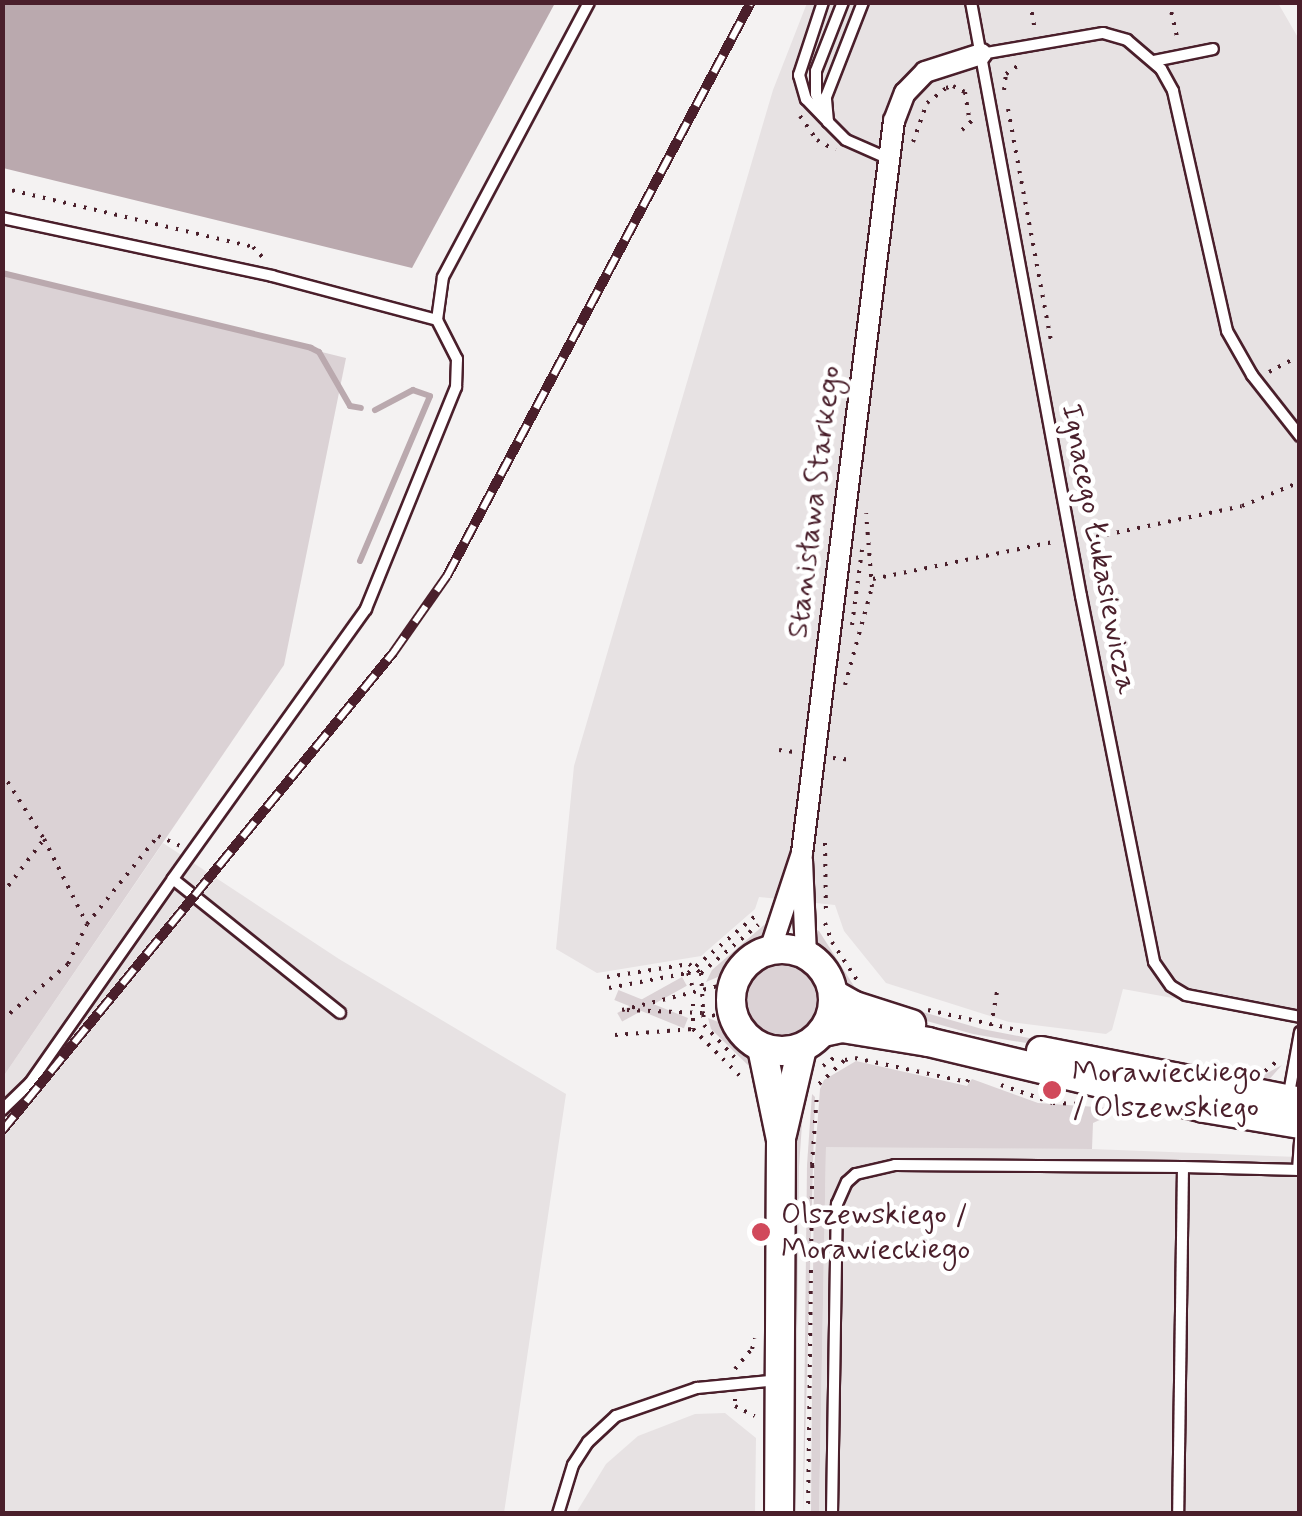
<!DOCTYPE html>
<meta charset="utf-8">
<style>
body{margin:0}
#map{position:relative;width:1302px;height:1516px;overflow:hidden;background:#f4f2f2;font-family:Mynerve,sans-serif}
div>[style]{position:absolute}
[style*='--x']{left:calc(var(--x)*1px);top:calc(var(--y)*1px);width:calc(var(--w)*1px);rotate:calc(var(--a)*1deg)}
.built>*{inset:0;background:#e7e2e3}
.green>*{inset:0;background:#dbd2d5;transform-origin:0 0}
.round{border-radius:50%}
.water>*{inset:0;background:#baa9ae}
.stream>*{height:6px;margin:-3px;padding:0 3px;transform-origin:3px;border-radius:3px;background:#baa9ae}
.path>*{height:4px;margin-top:-2px;transform-origin:0;background:repeating-linear-gradient(90deg,#4a1f2b 0 2.5px,transparent 0 10.5px)}
.roads{filter:drop-shadow(2px 0 #4a1f2b) drop-shadow(-2px 0 #4a1f2b) drop-shadow(0 2px #4a1f2b) drop-shadow(0 -2px #4a1f2b)}
.lane>*{height:10px;margin:-5px;padding:0 5px;transform-origin:5px;border-radius:5px;background:#fff}
.street>*{height:20px;margin:-10px;padding:0 10px;transform-origin:10px;border-radius:10px;background:#fff}
.secondary>*{height:28px;margin:-14px;padding:0 14px;transform-origin:14px;border-radius:14px;background:#fff}
.secondary>.ring{margin:-14px;padding:0;box-sizing:content-box;background:none;border:28px solid #fff;border-radius:50%}
.rail>*{height:10px;margin-top:-5px;transform-origin:0;background:repeating-linear-gradient(90deg,#fff 0 19px,#4a1f2b 0 38px);box-sizing:border-box;border-block:2px solid #4a1f2b}
.dots>*{width:28px;height:28px;translate:-50% -50%;box-sizing:border-box;border:5px solid #fff;border-radius:50%}
span{translate:-50% -50%;white-space:nowrap;text-align:center;line-height:1.15;-webkit-text-stroke:9px #fff;paint-order:stroke}
.street-label{font-size:30px;color:#4a1f2b}
.poi-label{font-size:30px;color:#4a1f2b}
.left{translate:0 -50%;text-align:left}
.frame{position:absolute;inset:0;border:5px solid #4a1f2b;pointer-events:none}
</style>
<div id="map">
<div class="built">
<i style="clip-path:polygon(807px 3px,1278px 3px,1300px 41px,1299px 1021px,1123px 989px,1112px 1030px,1106px 1034px,1009px 1022px,886px 983px,844px 931px,835px 905px,759px 897px,755px 909px,701px 956px,597px 973px,556px 949px,574px 766px,773px 90px)"></i>
<i style="clip-path:polygon(163px 843px,339px 959px,566px 1094px,504px 1513px,3px 1514px,3px 1077px)"></i>
<i style="clip-path:polygon(826px 1146px,1092px 1149px,1299px 1157px,1299px 1513px,819px 1514px)"></i>
<i style="clip-path:polygon(725px 1413px,756px 1438px,755px 1513px,576px 1513px,606px 1464px,638px 1436px,695px 1414px)"></i>
</div>
<div class="green">
<i style="clip-path:polygon(3px 273px,346px 358px,284px 665px,3px 1077px)"></i>
<i style="clip-path:polygon(775px 922px,766px 938px,725px 974px,706px 982px,712px 970px,764px 925px)"></i>
<i style="clip-path:polygon(811px 927px,819px 931px,859px 994px,843px 987px,815px 945px)"></i>
<i class="round" style="left:741px;top:959px;width:82px;height:82px"></i>
<i style="left:682px;top:977px;width:10px;height:74px;rotate:61deg"></i>
<i style="clip-path:polygon(881px 1000px,982px 1029px,1253px 1081px,1282px 1065px,1265px 1084px,973px 1034px,877px 1007px)"></i>
<i style="left:688px;top:1018px;width:11px;height:75px;rotate:112deg"></i>
<i style="clip-path:polygon(708px 1018px,721px 1023px,751px 1051px,754px 1071px,711px 1029px)"></i>
<i style="clip-path:polygon(856px 1061px,967px 1086px,972px 1079px,1038px 1103px,1111px 1108px,1113px 1114px,1093px 1123px,1092px 1149px,826px 1147px,819px 1513px,811px 1513px,814px 1169px,820px 1089px,824px 1080px)"></i>
<i style="clip-path:polygon(797px 1094px,804px 1095px,799px 1167px,795px 1513px,788px 1514px,791px 1169px)"></i>
<i style="clip-path:polygon(812px 1094px,815px 1097px,803px 1514px,807px 1165px)"></i>
</div>
<div class="water">
<i style="clip-path:polygon(3px 2px,555px 2px,555px 3px,412px 268px,3px 168px)"></i>
</div>
<div class="stream">
<i style="--x:2;--y:273;--w:318;--a:13.6"></i>
<i style="--x:311;--y:348;--w:9;--a:27"></i>
<i style="--x:319;--y:352;--w:62;--a:60.1"></i>
<i style="--x:350;--y:406;--w:11;--a:10"></i>
<i style="--x:360;--y:561;--w:179;--a:-67"></i>
<i style="--x:430;--y:396;--w:18;--a:-161"></i>
<i style="--x:413;--y:390;--w:43;--a:152.2"></i>
</div>
<div class="path">
<i style="--x:1030;--y:2;--w:27;--a:80"></i>
<i style="--x:1169;--y:2;--w:40;--a:77"></i>
<i style="--x:1004;--y:90;--w:16;--a:-83"></i>
<i style="--x:1006;--y:74;--w:19;--a:-35"></i>
<i style="--x:1008;--y:109;--w:241;--a:79.5"></i>
<i style="--x:800;--y:116;--w:29;--a:55"></i>
<i style="--x:817;--y:140;--w:21;--a:29"></i>
<i style="--x:962;--y:130;--w:19;--a:-43"></i>
<i style="--x:913;--y:142;--w:41;--a:-70.3"></i>
<i style="--x:927;--y:103;--w:24;--a:-38"></i>
<i style="--x:946;--y:88;--w:7;--a:-16"></i>
<i style="--x:953;--y:86;--w:13;--a:27"></i>
<i style="--x:965;--y:92;--w:26;--a:81"></i>
<i style="--x:2;--y:188;--w:258;--a:13.2"></i>
<i style="--x:253;--y:247;--w:16;--a:47"></i>
<i style="--x:1269;--y:372;--w:27;--a:-28"></i>
<i style="--x:1086;--y:539;--w:159;--a:-11.9"></i>
<i style="--x:1242;--y:506;--w:63;--a:-22.5"></i>
<i style="--x:873;--y:579;--w:185;--a:-11.6"></i>
<i style="--x:795;--y:619;--w:16;--a:11"></i>
<i style="--x:852;--y:625;--w:76;--a:-82.4"></i>
<i style="--x:845;--y:685;--w:102;--a:-74.6"></i>
<i style="--x:872;--y:587;--w:74;--a:-94.6"></i>
<i style="--x:779;--y:750;--w:15;--a:8"></i>
<i style="--x:833;--y:758;--w:20;--a:6"></i>
<i style="--x:2;--y:773;--w:78;--a:57.5"></i>
<i style="--x:44;--y:839;--w:95;--a:63.2"></i>
<i style="--x:825;--y:843;--w:70;--a:89.2"></i>
<i style="--x:2;--y:894;--w:69;--a:-52.6"></i>
<i style="--x:825;--y:923;--w:20;--a:70"></i>
<i style="--x:832;--y:942;--w:45;--a:56.7"></i>
<i style="--x:688;--y:973;--w:13;--a:72"></i>
<i style="--x:701;--y:973;--w:75;--a:-40.1"></i>
<i style="--x:607;--y:977;--w:83;--a:-9"></i>
<i style="--x:689;--y:964;--w:15;--a:37"></i>
<i style="--x:701;--y:973;--w:52;--a:86.7"></i>
<i style="--x:704;--y:1025;--w:51;--a:46.6"></i>
<i style="--x:609;--y:988;--w:80;--a:-10.8"></i>
<i style="--x:688;--y:973;--w:94;--a:-40.3"></i>
<i style="--x:693;--y:1006;--w:8;--a:-90"></i>
<i style="--x:622;--y:1010;--w:115;--a:-14"></i>
<i style="--x:627;--y:1010;--w:75;--a:2.3"></i>
<i style="--x:702;--y:1013;--w:33;--a:12"></i>
<i style="--x:928;--y:1010;--w:100;--a:12.7"></i>
<i style="--x:693;--y:1018;--w:11;--a:90"></i>
<i style="--x:693;--y:1029;--w:69;--a:45"></i>
<i style="--x:2;--y:1020;--w:87;--a:-40.3"></i>
<i style="--x:68;--y:964;--w:44;--a:-64.6"></i>
<i style="--x:87;--y:924;--w:113;--a:-51.1"></i>
<i style="--x:158;--y:836;--w:24;--a:24"></i>
<i style="--x:991;--y:1026;--w:41;--a:-80.1"></i>
<i style="--x:615;--y:1035;--w:78;--a:-4.4"></i>
<i style="--x:823;--y:1066;--w:20;--a:-37"></i>
<i style="--x:1265;--y:1071;--w:19;--a:-39"></i>
<i style="--x:819;--y:1084;--w:35;--a:-43"></i>
<i style="--x:845;--y:1060;--w:10;--a:-11"></i>
<i style="--x:855;--y:1058;--w:115;--a:12.1"></i>
<i style="--x:967;--y:1082;--w:4;--a:-63"></i>
<i style="--x:1001;--y:1085;--w:55;--a:19.1"></i>
<i style="--x:1053;--y:1103;--w:30;--a:2"></i>
<i style="--x:735;--y:1369;--w:26;--a:-50"></i>
<i style="--x:752;--y:1349;--w:11;--a:-75"></i>
<i style="--x:735;--y:1399;--w:7;--a:90"></i>
<i style="--x:735;--y:1406;--w:22;--a:27"></i>
<i style="--x:808;--y:1514;--w:349;--a:-89.3"></i>
<i style="--x:812;--y:1165;--w:72;--a:-86"></i>
</div>
<div class="roads">
<div class="lane">
<i style="--x:823;--y:2;--w:77;--a:108.2"></i>
<i style="--x:799;--y:75;--w:25;--a:74"></i>
<i style="--x:806;--y:99;--w:32;--a:46"></i>
<i style="--x:828;--y:122;--w:25;--a:-95"></i>
<i style="--x:826;--y:97;--w:102;--a:-68.7"></i>
<i style="--x:843;--y:2;--w:74;--a:111.4"></i>
<i style="--x:816;--y:71;--w:23;--a:90"></i>
<i style="--x:816;--y:94;--w:30;--a:67"></i>
<i style="--x:828;--y:122;--w:25;--a:45"></i>
<i style="--x:846;--y:140;--w:45;--a:23.7"></i>
<i style="--x:971;--y:2;--w:604;--a:79.51"></i>
<i style="--x:1081;--y:596;--w:373;--a:78.7"></i>
<i style="--x:1154;--y:962;--w:29;--a:55"></i>
<i style="--x:1171;--y:986;--w:17;--a:31"></i>
<i style="--x:1186;--y:995;--w:116;--a:10.9"></i>
<i style="--x:981;--y:54;--w:124;--a:-9.8"></i>
<i style="--x:1103;--y:33;--w:25;--a:16"></i>
<i style="--x:1127;--y:40;--w:45;--a:40.5"></i>
<i style="--x:1161;--y:69;--w:25;--a:61"></i>
<i style="--x:1173;--y:91;--w:246;--a:77.3"></i>
<i style="--x:1227;--y:331;--w:51;--a:60.4"></i>
<i style="--x:1252;--y:375;--w:78;--a:51.8"></i>
<i style="--x:1154;--y:61;--w:60;--a:-11.5"></i>
<i style="--x:2;--y:218;--w:276;--a:12.1"></i>
<i style="--x:272;--y:276;--w:171;--a:14.9"></i>
<i style="--x:437;--y:320;--w:44;--a:62.9"></i>
<i style="--x:457;--y:359;--w:28;--a:92"></i>
<i style="--x:456;--y:387;--w:240;--a:112.1"></i>
<i style="--x:366;--y:609;--w:332;--a:125.6"></i>
<i style="--x:437;--y:320;--w:43;--a:-82.1"></i>
<i style="--x:443;--y:277;--w:311;--a:-62"></i>
<i style="--x:1288;--y:1099;--w:68;--a:-79.8"></i>
<i style="--x:2;--y:1110;--w:39;--a:-44"></i>
<i style="--x:30;--y:1083;--w:249;--a:-55"></i>
<i style="--x:173;--y:879;--w:214;--a:38.7"></i>
<i style="--x:1183;--y:1167;--w:117;--a:1.5"></i>
<i style="--x:1298;--y:1170;--w:32;--a:-86"></i>
<i style="--x:558;--y:1514;--w:51;--a:-73"></i>
<i style="--x:573;--y:1465;--w:27;--a:-57"></i>
<i style="--x:588;--y:1442;--w:38;--a:-43"></i>
<i style="--x:616;--y:1416;--w:86;--a:-19.1"></i>
<i style="--x:697;--y:1388;--w:81;--a:-5.6"></i>
<i style="--x:832;--y:1514;--w:310;--a:-89.1"></i>
<i style="--x:837;--y:1204;--w:24;--a:-66"></i>
<i style="--x:847;--y:1182;--w:12;--a:-42"></i>
<i style="--x:856;--y:1174;--w:40;--a:-13"></i>
<i style="--x:895;--y:1165;--w:288;--a:0.4"></i>
<i style="--x:1183;--y:1167;--w:347;--a:90.8"></i>
</div>
<div class="street">
<i style="--x:802;--y:860;--w:94;--a:87.6"></i>
<i style="--x:770;--y:950;--w:102;--a:-71.7"></i>
<i style="--x:802;--y:853;--w:738;--a:-82.84"></i>
<i style="--x:894;--y:121;--w:30;--a:-69"></i>
<i style="--x:905;--y:93;--w:29;--a:-46"></i>
<i style="--x:925;--y:72;--w:59;--a:-17.8"></i>
</div>
<div class="secondary">
<i class="ring" style="left:731px;top:949px;width:74px;height:74px"></i>
<i style="--x:833;--y:994;--w:25;--a:29"></i>
<i style="--x:855;--y:1006;--w:59;--a:17.8"></i>
<i style="--x:823;--y:1032;--w:19;--a:-12"></i>
<i style="--x:842;--y:1028;--w:87;--a:9.2"></i>
<i style="--x:928;--y:1042;--w:284;--a:13.4"></i>
<i style="--x:1204;--y:1108;--w:97;--a:9.5"></i>
<i style="--x:762;--y:1048;--w:94;--a:78.3"></i>
<i style="--x:781;--y:1140;--w:374;--a:90.3"></i>
<i style="--x:1041;--y:1051;--w:264;--a:11.1"></i>
<i style="--x:782;--y:1134;--w:88;--a:-76.9"></i>
</div>
</div>
<div class="rail">
<i style="--x:2;--y:1131;--w:618;--a:-50.72"></i>
<i style="--x:393;--y:653;--w:94;--a:-55"></i>
<i style="--x:447;--y:576;--w:650;--a:-62.09"></i>
</div>
<div class="dots">
<i style="left:1052px;top:1090px;background:#d1495b"></i>
<i style="left:761px;top:1232px;background:#d1495b"></i>
</div>
<div class="street-label">
<span style="left:815px;top:502px;rotate:-83deg">Stanisława Starkego</span>
<span style="left:1098px;top:549px;rotate:79deg">Ignacego Łukasiewicza</span>
</div>
<div class="poi-label">
<span class="left" style="left:1072px;top:1090px">Morawieckiego<br>/ Olszewskiego</span>
<span class="left" style="left:781px;top:1232px">Olszewskiego /<br>Morawieckiego</span>
</div>
<div class="frame"></div>
</div>
